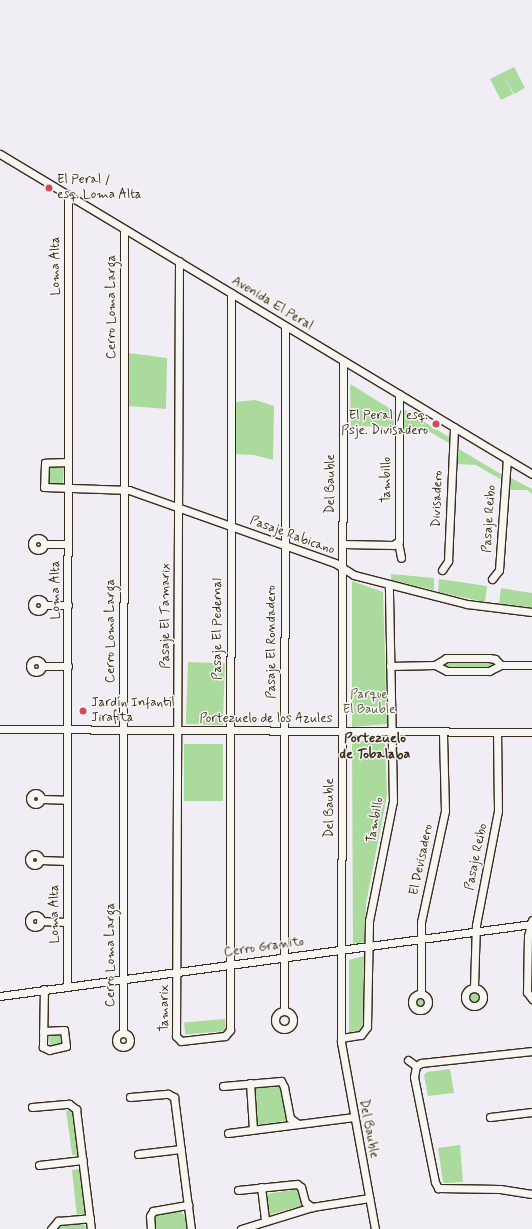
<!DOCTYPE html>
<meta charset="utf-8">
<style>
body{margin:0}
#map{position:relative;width:532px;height:1229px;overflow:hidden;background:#f1edf4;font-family:Mynerve,sans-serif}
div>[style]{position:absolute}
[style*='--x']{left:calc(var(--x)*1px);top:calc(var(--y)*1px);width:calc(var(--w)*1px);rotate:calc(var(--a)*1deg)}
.green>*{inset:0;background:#aadb9c;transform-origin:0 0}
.round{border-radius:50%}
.roads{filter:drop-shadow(1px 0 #3b2a1e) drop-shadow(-1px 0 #3b2a1e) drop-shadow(0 1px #3b2a1e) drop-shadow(0 -1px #3b2a1e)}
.street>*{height:7px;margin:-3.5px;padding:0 3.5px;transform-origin:3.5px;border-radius:3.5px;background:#f6f6f2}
.street>.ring{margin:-3.5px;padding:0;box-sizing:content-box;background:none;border:7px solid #f6f6f2;border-radius:50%}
.dots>*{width:11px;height:11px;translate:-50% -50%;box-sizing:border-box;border:2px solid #f6f6f2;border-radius:50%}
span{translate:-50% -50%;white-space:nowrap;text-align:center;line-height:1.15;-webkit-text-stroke:3px #f6f6f2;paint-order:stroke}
.poi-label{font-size:13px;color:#3b2a1e}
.left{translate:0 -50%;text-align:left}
.right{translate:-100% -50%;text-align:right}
.street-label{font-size:13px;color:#3b2a1e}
.park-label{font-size:13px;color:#57563e}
.neighbourhood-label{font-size:14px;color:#3b2a1e;font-weight:700}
</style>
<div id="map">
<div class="green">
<i style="clip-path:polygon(514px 67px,525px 88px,514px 94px,503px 75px,513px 94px,501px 100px,490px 79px)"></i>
<i style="clip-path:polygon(129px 353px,167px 358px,166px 409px,129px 406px)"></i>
<i style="clip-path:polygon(350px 384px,394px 411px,394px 427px,351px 426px)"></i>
<i style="clip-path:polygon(255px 400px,274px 406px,273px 460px,254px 455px,235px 454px,236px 402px)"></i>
<i style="clip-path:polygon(403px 409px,449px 437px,449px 443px,430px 432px,403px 431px)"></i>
<i style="clip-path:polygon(457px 448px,501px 474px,500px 479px,476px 465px,456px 464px)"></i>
<i style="left:46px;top:463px;width:18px;height:22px;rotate:3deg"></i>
<i style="clip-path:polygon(511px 478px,532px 489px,532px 494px,527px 490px,510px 490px)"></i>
<i style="clip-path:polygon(391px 574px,434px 578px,434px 590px,391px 580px)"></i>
<i style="clip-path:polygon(439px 579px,487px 586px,485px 602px,438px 592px)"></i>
<i style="clip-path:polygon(352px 581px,383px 592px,387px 724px,352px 727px)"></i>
<i style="clip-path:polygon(501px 588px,532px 593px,532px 607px,499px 605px)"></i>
<i style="left:188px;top:662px;width:37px;height:62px;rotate:2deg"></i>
<i style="clip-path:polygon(445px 662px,493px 662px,497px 664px,491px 667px,445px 668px,440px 664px)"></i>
<i style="clip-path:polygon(385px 740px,387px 795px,366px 904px,365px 942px,353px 944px,352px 741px)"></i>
<i style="left:184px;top:744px;width:39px;height:57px"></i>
<i style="clip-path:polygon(364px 956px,363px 1027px,359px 1031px,349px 1032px,349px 960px)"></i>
<i class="round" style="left:468px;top:990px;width:12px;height:12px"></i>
<i class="round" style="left:415px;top:996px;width:12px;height:12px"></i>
<i style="left:225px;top:1019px;width:12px;height:41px;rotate:85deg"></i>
<i style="left:63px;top:1035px;width:10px;height:14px;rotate:84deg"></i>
<i style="clip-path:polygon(450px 1069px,454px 1093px,428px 1096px,424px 1075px,427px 1072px)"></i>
<i style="clip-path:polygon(276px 1083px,281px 1086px,288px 1118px,285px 1121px,259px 1125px,256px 1121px,253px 1089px,255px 1086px)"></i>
<i style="left:73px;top:1110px;width:45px;height:7px;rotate:82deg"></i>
<i style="clip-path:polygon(460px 1145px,463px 1182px,446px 1183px,443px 1182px,438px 1148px)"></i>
<i style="left:81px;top:1169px;width:45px;height:9px;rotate:84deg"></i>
<i style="clip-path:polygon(298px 1189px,301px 1206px,268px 1215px,267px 1194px)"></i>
<i style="clip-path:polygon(179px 1211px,186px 1216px,187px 1229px,154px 1229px,153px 1220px,158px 1214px)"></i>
<i style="clip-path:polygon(83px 1222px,86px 1229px,54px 1229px,56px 1224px)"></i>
</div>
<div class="roads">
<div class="street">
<i style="--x:0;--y:154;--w:621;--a:31.03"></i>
<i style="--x:179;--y:261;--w:775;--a:90.22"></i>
<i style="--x:176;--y:1036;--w:7;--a:45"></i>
<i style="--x:181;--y:1041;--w:44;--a:-6.5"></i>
<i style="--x:225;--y:1036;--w:8;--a:-50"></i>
<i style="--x:230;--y:1030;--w:737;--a:-89.92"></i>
<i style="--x:343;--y:361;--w:681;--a:90.17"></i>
<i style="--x:341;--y:1042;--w:190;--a:79.7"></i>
<i style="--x:68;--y:462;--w:23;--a:178"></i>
<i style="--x:45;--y:463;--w:24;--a:92"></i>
<i style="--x:44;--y:487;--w:85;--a:2"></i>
<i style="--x:129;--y:490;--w:219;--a:19.5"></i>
<i style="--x:335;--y:563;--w:22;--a:32"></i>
<i style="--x:354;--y:575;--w:117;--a:14.4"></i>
<i style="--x:467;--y:604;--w:65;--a:7"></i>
<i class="ring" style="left:32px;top:538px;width:5px;height:5px"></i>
<i style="--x:398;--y:542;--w:16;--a:79"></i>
<i style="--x:44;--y:544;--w:24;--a:0"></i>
<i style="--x:343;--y:544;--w:50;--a:1.1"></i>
<i style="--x:393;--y:545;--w:7;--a:-34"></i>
<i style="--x:399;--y:541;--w:147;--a:-90"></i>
<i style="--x:442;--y:570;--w:11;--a:-56"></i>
<i style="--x:448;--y:561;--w:134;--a:-87.4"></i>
<i style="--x:492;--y:579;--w:11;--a:-52"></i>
<i style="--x:499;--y:570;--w:111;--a:-85.9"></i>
<i class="ring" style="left:32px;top:599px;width:5px;height:5px"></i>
<i style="--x:44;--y:605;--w:24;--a:0"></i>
<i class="ring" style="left:30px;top:660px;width:5px;height:5px"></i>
<i style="--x:435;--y:665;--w:13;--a:-32"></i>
<i style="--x:446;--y:658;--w:43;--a:0"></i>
<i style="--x:489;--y:658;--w:6;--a:9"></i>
<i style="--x:495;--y:659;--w:8;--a:45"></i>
<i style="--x:42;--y:666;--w:26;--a:0"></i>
<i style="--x:390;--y:666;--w:45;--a:-1.3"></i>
<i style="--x:435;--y:665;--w:13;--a:27"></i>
<i style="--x:447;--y:671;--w:42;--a:0"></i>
<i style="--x:489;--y:671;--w:13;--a:-27"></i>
<i style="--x:501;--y:665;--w:31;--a:0"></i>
<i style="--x:0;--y:729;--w:532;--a:0.32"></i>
<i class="ring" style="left:30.5px;top:793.5px;width:4px;height:4px"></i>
<i style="--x:42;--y:799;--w:25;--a:2"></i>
<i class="ring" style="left:29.5px;top:854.5px;width:4px;height:4px"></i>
<i style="--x:41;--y:860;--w:26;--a:2"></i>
<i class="ring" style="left:29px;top:915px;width:5px;height:5px"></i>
<i style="--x:532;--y:920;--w:16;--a:104"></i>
<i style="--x:528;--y:936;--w:56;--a:91"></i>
<i style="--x:527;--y:992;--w:9;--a:54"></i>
<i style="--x:40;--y:921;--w:27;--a:2"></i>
<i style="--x:67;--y:986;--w:791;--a:-89.93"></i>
<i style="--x:474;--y:987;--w:62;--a:-88.2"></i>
<i style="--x:476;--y:925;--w:116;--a:-79.1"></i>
<i style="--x:498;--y:811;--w:79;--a:-90.7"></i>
<i class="ring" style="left:465px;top:988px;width:11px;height:11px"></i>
<i style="--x:421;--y:993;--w:71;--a:-90"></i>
<i style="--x:421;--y:922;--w:114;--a:-77.8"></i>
<i style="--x:445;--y:811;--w:79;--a:-91.5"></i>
<i class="ring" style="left:412px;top:994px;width:9px;height:9px"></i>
<i style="--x:0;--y:996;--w:537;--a:-7.71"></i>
<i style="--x:284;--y:1011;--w:685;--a:-89.92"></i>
<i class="ring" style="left:275px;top:1011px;width:11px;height:11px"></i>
<i style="--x:43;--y:1031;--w:21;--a:-3"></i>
<i style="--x:64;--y:1030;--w:16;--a:83"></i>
<i style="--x:66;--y:1046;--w:17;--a:167"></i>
<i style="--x:49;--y:1050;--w:7;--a:-153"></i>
<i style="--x:43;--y:1047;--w:3;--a:-90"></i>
<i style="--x:43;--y:1044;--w:55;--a:-89"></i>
<i class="ring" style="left:116px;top:1033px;width:7px;height:7px"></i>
<i style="--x:123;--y:1033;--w:804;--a:-89.93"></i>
<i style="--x:341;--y:1038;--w:20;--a:-9"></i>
<i style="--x:361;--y:1035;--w:10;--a:-53"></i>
<i style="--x:367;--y:1027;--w:106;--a:-88.9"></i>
<i style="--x:369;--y:921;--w:122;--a:-78.7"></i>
<i style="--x:393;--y:801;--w:216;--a:-91.1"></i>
<i style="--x:408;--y:1060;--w:10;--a:37"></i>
<i style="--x:416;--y:1066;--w:11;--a:100"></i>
<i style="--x:414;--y:1077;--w:107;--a:78.7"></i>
<i style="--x:435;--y:1182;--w:7;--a:63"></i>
<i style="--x:438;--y:1188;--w:62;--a:0.9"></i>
<i style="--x:500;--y:1189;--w:32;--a:9"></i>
<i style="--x:416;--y:1066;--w:6;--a:-31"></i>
<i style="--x:421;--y:1063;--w:112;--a:-6.2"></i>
<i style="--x:250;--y:1083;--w:46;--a:86.3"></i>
<i style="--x:223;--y:1086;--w:58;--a:-4.9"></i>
<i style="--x:281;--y:1081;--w:7;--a:63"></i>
<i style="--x:284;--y:1087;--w:32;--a:79"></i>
<i style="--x:290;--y:1118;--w:9;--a:36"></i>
<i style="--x:130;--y:1097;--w:38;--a:-5"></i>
<i style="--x:168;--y:1094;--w:7;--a:27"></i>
<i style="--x:174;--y:1097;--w:133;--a:82.7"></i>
<i style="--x:32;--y:1107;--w:37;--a:-5"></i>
<i style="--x:69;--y:1104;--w:9;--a:36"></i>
<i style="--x:76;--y:1109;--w:121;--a:82.9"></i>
<i style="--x:490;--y:1117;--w:42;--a:-6.8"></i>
<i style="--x:228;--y:1133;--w:127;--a:-7.2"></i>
<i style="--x:138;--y:1154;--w:43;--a:-6.6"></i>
<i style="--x:39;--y:1165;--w:44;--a:-6.5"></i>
<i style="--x:261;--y:1187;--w:34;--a:83"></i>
<i style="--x:238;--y:1190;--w:59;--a:-5.8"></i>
<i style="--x:297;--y:1184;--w:5;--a:37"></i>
<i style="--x:301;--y:1187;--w:16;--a:75"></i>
<i style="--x:305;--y:1202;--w:9;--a:36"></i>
<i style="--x:51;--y:1229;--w:11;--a:-49"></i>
<i style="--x:58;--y:1221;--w:32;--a:-5"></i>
<i style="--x:151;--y:1229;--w:13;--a:-94"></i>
<i style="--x:150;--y:1216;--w:6;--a:-59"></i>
<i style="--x:153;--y:1211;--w:36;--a:-10"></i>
<i style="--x:241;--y:1229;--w:74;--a:-17.2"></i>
<i style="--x:312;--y:1207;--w:58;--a:-9"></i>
</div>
</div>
<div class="dots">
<i style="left:49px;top:188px;background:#d1495b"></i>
<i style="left:436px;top:424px;background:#d1495b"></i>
<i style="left:83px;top:711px;background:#d1495b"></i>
</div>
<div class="poi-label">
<span class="left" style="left:57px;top:188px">El Peral /<br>esq. Loma Alta</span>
<span class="right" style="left:428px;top:424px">El Peral / esq.<br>Psje. Divisadero</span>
<span class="left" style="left:91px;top:711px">Jardín Infantil<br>Jirafita</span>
</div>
<div class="street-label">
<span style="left:56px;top:266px;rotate:-90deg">Loma Alta</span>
<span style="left:272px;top:304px;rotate:31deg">Avenida El Peral</span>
<span style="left:112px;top:307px;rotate:-90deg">Cerro Loma Larga</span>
<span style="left:387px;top:480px;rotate:-90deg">Tambillo</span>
<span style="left:331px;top:484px;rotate:-90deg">Del Bauble</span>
<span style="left:438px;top:499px;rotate:-88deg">Divisadero</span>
<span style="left:490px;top:519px;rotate:-86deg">Pasaje Reibo</span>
<span style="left:292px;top:536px;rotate:20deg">Pasaje Rabicano</span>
<span style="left:56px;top:590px;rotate:-90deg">Loma Alta</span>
<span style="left:166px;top:616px;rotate:-90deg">Pasaje El Tamarix</span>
<span style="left:218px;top:629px;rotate:-90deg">Pasaje El Pedernal</span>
<span style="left:111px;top:631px;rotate:-90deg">Cerro Loma Larga</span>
<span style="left:272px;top:642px;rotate:-90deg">Pasaje El Rondadero</span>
<span style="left:266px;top:719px">Portezuelo de los Azules</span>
<span style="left:330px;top:808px;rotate:-90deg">Del Bauble</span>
<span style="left:376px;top:820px;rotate:-80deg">Tambillo</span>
<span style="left:477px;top:857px;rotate:-78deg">Pasaje Reibo</span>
<span style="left:422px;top:860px;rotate:-78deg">El Devisadero</span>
<span style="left:55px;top:914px;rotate:-90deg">Loma Alta</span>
<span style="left:264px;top:948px;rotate:-8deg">Cerro Granito</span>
<span style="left:111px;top:955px;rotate:-90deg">Cerro Loma Larga</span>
<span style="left:165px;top:1008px;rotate:-90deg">Tamarix</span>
<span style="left:368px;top:1129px;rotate:79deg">Del Bauble</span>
</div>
<div class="park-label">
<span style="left:369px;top:703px">Parque<br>El Bauble</span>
</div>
<div class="neighbourhood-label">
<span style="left:375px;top:746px">Portezuelo<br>de Tobalaba</span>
</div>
</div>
